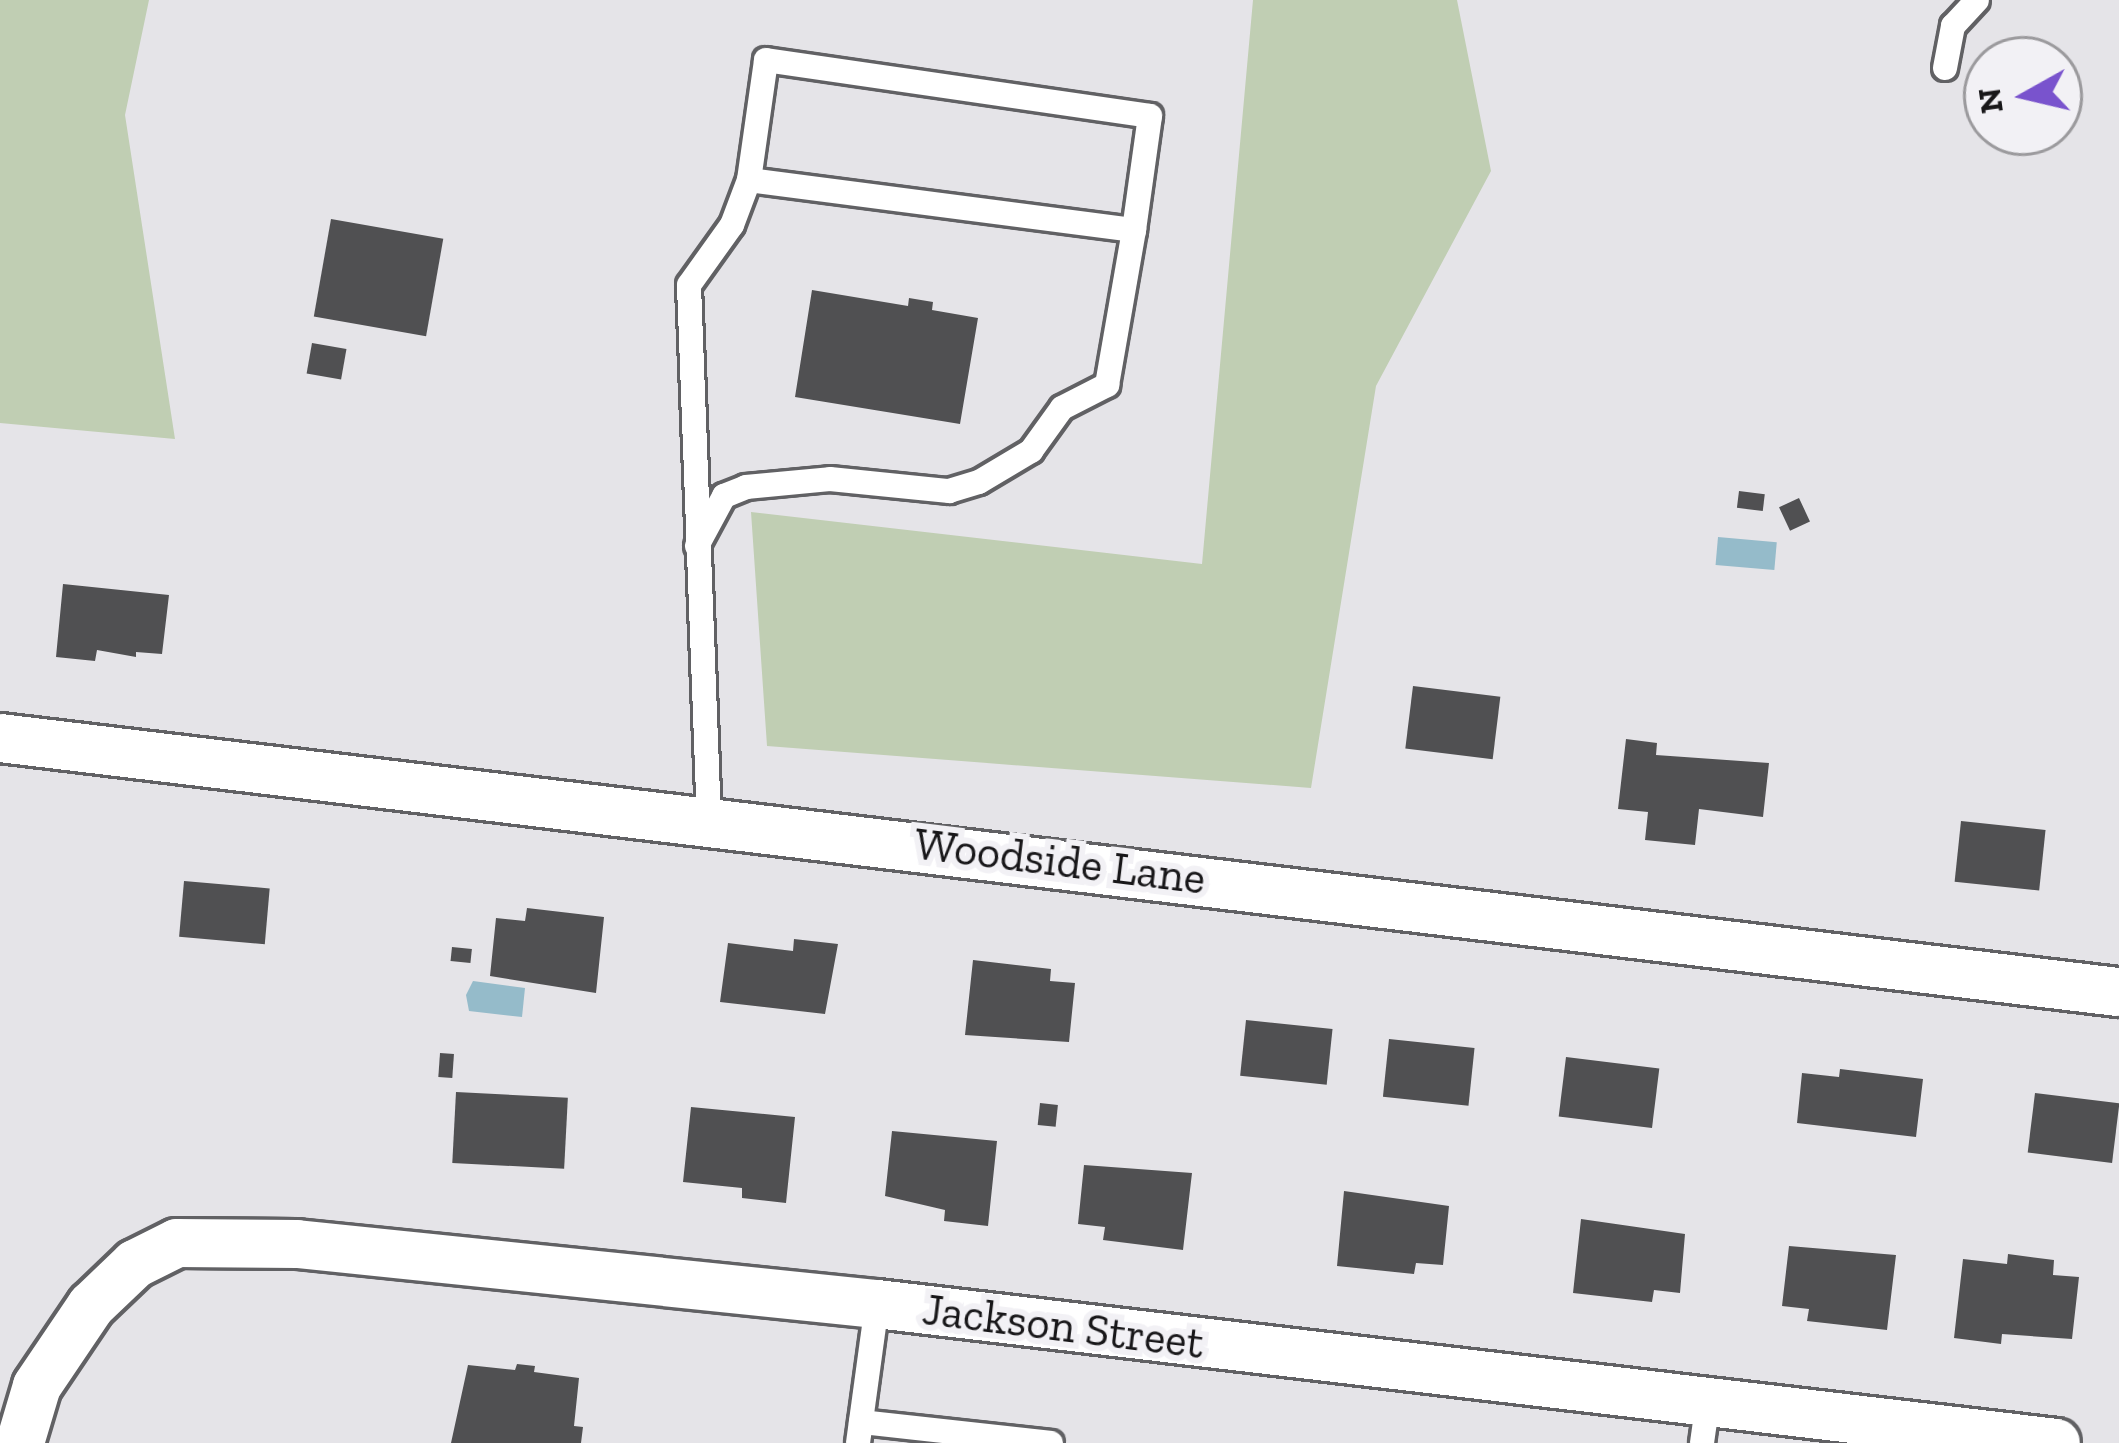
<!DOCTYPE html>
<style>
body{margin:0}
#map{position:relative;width:2119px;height:1443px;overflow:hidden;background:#e5e4e8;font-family:"Zilla Slab",serif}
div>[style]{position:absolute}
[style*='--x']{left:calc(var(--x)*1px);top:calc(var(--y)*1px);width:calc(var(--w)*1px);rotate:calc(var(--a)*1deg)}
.green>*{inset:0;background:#c0ceb3}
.water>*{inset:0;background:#95bbca;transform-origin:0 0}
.building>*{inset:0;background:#505052;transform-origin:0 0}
.roads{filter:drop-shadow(3px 0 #616164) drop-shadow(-3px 0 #616164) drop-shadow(0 3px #616164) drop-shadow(0 -3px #616164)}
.lane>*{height:24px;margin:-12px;padding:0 12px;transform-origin:12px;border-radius:12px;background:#fff}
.street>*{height:48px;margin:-24px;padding:0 24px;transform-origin:24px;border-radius:24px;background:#fff}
span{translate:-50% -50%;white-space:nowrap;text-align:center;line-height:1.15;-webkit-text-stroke:12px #f2f1f5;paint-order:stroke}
.street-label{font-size:45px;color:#181719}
.north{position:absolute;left:1963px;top:36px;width:120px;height:120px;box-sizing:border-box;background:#f2f1f5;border:3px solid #9b9a9d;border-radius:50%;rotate:262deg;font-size:33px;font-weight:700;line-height:48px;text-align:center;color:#181719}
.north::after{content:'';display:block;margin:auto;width:42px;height:54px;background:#7953cd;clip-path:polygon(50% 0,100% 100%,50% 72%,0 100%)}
</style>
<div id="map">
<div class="green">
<i style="clip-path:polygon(0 0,149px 0,125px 115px,175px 439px,0 423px)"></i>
<i style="clip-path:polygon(1253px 0,1457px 0,1491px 171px,1376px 386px,1311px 788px,767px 746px,751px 512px,1202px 564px)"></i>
</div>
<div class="water">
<i style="left:1718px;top:537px;width:59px;height:28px;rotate:5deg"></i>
<i style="clip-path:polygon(473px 981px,525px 988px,522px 1017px,469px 1011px,466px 995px)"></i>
</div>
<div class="building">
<i style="left:331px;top:219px;width:114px;height:99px;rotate:10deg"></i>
<i style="clip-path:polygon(812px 290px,908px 306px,909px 298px,933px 302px,932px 310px,978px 318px,960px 424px,795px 397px)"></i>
<i style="left:312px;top:343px;width:35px;height:31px;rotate:10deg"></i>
<i style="left:1739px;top:491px;width:26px;height:17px;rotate:7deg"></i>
<i style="left:1799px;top:498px;width:26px;height:22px;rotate:65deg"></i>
<i style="clip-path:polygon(63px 584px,169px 595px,162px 654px,136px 652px,136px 657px,97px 650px,95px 661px,56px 657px)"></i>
<i style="left:1413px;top:686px;width:88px;height:63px;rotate:7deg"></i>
<i style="clip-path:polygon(1626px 739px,1657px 743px,1656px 755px,1769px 763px,1763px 817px,1699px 809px,1695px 845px,1645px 840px,1648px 812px,1618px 809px)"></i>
<i style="left:1961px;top:821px;width:85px;height:61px;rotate:6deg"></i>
<i style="left:184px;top:881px;width:86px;height:56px;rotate:5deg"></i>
<i style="clip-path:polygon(527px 908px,604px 917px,596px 993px,490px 976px,496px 918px,525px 921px)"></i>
<i style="clip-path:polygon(794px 939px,838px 944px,825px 1014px,720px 1002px,728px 943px,793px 951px)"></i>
<i style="left:452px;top:947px;width:20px;height:14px;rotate:6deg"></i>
<i style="clip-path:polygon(973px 960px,1051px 969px,1050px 981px,1075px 983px,1069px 1042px,965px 1035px)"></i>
<i style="left:1246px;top:1020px;width:87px;height:56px;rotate:6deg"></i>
<i style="left:1389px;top:1039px;width:86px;height:58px;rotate:6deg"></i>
<i style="left:440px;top:1053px;width:14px;height:24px;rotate:4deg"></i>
<i style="left:1566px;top:1057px;width:94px;height:60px;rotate:7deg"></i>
<i style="clip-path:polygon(1840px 1069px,1923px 1079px,1916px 1137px,1797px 1123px,1802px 1073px,1839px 1077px)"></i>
<i style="left:456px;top:1092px;width:112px;height:71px;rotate:3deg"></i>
<i style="left:2035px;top:1093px;width:85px;height:60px;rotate:7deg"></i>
<i style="left:1040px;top:1103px;width:18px;height:22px;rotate:6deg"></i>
<i style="clip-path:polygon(691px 1107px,795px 1117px,786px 1203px,742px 1198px,742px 1188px,683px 1182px)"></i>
<i style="clip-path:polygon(892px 1131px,997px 1141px,988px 1226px,944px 1221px,945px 1210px,885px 1196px)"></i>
<i style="clip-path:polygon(1084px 1165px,1192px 1173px,1183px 1250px,1103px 1240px,1105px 1227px,1078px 1224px)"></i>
<i style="clip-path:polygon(1344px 1191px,1449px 1206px,1443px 1265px,1416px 1263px,1414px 1274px,1337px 1266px)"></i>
<i style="clip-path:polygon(1581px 1219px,1685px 1234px,1680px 1293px,1654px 1290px,1652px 1302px,1573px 1293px)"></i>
<i style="clip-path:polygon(1789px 1246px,1896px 1255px,1887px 1330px,1807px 1321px,1809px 1309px,1782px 1306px)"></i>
<i style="clip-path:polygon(2008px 1254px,2054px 1260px,2053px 1275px,2079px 1277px,2072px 1339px,2002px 1334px,2001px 1344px,1954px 1338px,1963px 1259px,2007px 1264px)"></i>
<i style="clip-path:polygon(517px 1364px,535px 1366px,534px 1372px,579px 1378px,574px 1426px,583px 1427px,581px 1443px,451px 1443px,468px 1365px,515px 1370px)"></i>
</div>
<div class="roads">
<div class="lane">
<i style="--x:1945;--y:68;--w:43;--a:-79.2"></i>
<i style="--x:1953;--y:26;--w:35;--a:-47"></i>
<i style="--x:697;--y:546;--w:57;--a:-61.6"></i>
<i style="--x:724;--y:496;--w:24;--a:-22"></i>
<i style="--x:746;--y:487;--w:84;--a:-5.4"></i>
<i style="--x:830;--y:479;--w:120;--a:5.8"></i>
<i style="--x:949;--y:491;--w:31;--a:-17"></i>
<i style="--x:979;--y:482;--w:61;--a:-30.8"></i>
<i style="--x:1031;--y:451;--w:53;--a:-54.2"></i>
<i style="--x:1062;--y:408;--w:51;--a:-27.1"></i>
<i style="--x:1107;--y:385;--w:157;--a:-80.1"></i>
<i style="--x:1134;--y:230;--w:388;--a:-172.6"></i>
<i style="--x:709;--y:821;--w:536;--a:-92.14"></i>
<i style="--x:689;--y:285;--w:74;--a:-54.4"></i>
<i style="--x:732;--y:225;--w:48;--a:-69.3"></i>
<i style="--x:749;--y:180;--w:121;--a:-81.9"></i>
<i style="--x:766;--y:60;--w:388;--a:8.3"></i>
<i style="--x:1150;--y:116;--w:115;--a:98"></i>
<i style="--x:861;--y:1422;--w:191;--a:6.3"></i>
<i style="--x:858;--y:1443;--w:140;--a:-82.2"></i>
<i style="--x:1702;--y:1443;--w:37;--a:-82"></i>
</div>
<div class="street">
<i style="--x:0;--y:738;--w:2134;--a:6.84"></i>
<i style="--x:20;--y:1443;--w:59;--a:-73.4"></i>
<i style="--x:37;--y:1386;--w:97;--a:-56"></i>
<i style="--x:91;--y:1306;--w:61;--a:-43.7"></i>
<i style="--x:135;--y:1264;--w:47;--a:-26.6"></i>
<i style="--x:177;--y:1243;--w:120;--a:0.5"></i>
<i style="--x:297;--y:1244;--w:583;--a:5.91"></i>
<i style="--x:877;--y:1304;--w:1187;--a:6.72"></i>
</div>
</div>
<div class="street-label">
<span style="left:1060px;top:862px;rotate:7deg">Woodside Lane</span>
<span style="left:1063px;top:1327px;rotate:7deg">Jackson Street</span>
</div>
<div class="north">N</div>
</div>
